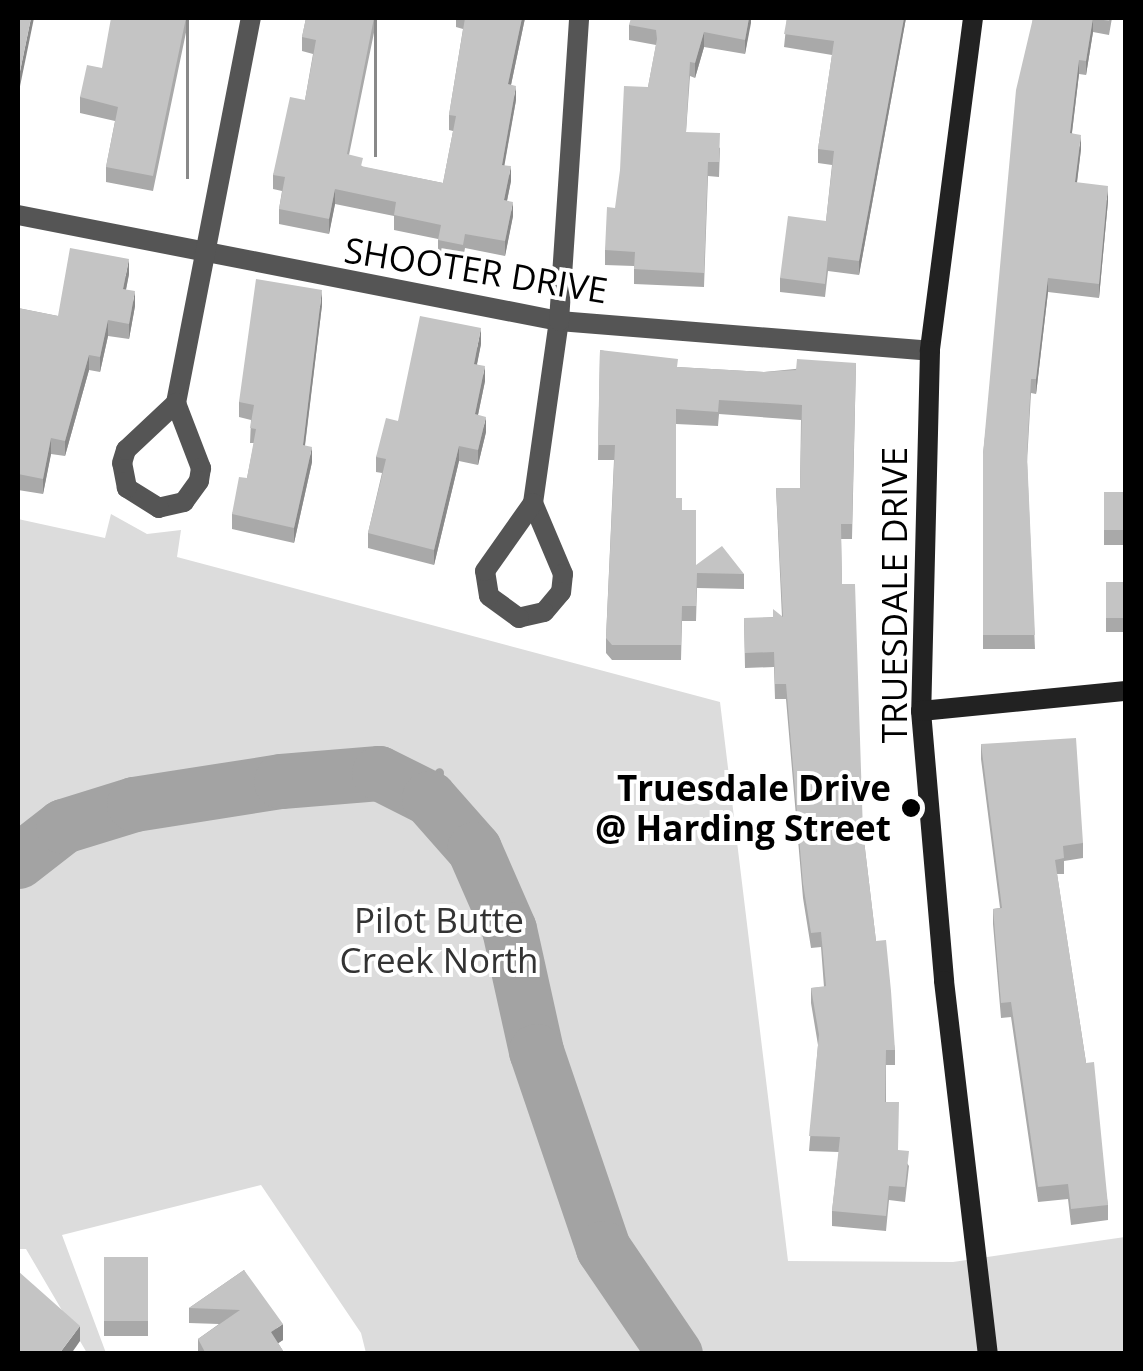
<!DOCTYPE html>
<style>
body{margin:0}
#map{position:relative;width:1143px;height:1371px;overflow:hidden;background:#fff;font-family:"Open Sans",sans-serif}
div>[style]{position:absolute}
[style*='--x']{left:calc(var(--x)*1px);top:calc(var(--y)*1px);width:calc(var(--w)*1px);rotate:calc(var(--a)*1deg)}
.green>*{inset:0;background:#dcdcdc}
.stream>*{height:9px;margin:-4.5px;padding:0 4.5px;transform-origin:4.5px;border-radius:4.5px;background:#a3a3a3}
.river>*{height:55px;margin:-27.5px;padding:0 27.5px;transform-origin:27.5px;border-radius:27.5px;background:#a3a3a3}
.street>*{height:20px;margin:-10px;padding:0 10px;transform-origin:10px;border-radius:10px;background:#555}
.secondary>*{height:20px;margin:-10px;padding:0 10px;transform-origin:10px;border-radius:10px;background:#222}
.wall>*{inset:0;background:#a9a9a9;transform-origin:0 0}
.shaded-wall>*{inset:0;background:#898989;transform-origin:0 0}
.building>*{inset:0;background:#c4c4c4;transform-origin:0 0}
.dots>*{width:28px;height:28px;translate:-50% -50%;box-sizing:border-box;border:5px solid #fff;border-radius:50%}
span{translate:-50% -50%;white-space:nowrap;text-align:center;line-height:1.15;-webkit-text-stroke:8px #fff;paint-order:stroke}
.street-label{font-size:35px;color:#000}
.poi-label{font-size:35px;color:#000;font-weight:700}
.right{translate:-100% -50%;text-align:right}
.park-label{font-size:35px;color:#333}
.frame{position:absolute;inset:0;border:20px solid #000;pointer-events:none}
</style>
<div id="map">
<div class="green">
<i style="clip-path:polygon(111px 514px,147px 534px,181px 530px,177px 557px,720px 702px,788px 1261px,953px 1262px,1125px 1237px,1125px 1353px,366px 1353px,361px 1333px,261px 1185px,62px 1235px,106px 1353px,87px 1353px,26px 1249px,18px 1249px,18px 519px,105px 538px)"></i>
</div>
<div class="stream">
<i style="--x:435;--y:805;--w:33;--a:-83"></i>
</div>
<div class="river">
<i style="--x:18;--y:861;--w:57;--a:-37.9"></i>
<i style="--x:63;--y:826;--w:74;--a:-17.2"></i>
<i style="--x:134;--y:804;--w:149;--a:-8.9"></i>
<i style="--x:281;--y:781;--w:98;--a:-4.7"></i>
<i style="--x:379;--y:773;--w:56;--a:26.6"></i>
<i style="--x:429;--y:798;--w:68;--a:48.6"></i>
<i style="--x:474;--y:849;--w:87;--a:66.4"></i>
<i style="--x:509;--y:929;--w:125;--a:77.5"></i>
<i style="--x:536;--y:1051;--w:208;--a:71.2"></i>
<i style="--x:603;--y:1248;--w:128;--a:55.8"></i>
</div>
<div class="street">
<i style="--x:18;--y:215;--w:551;--a:11.09"></i>
<i style="--x:559;--y:321;--w:372;--a:4.6"></i>
<i style="--x:176;--y:403;--w:392;--a:-79"></i>
<i style="--x:176;--y:403;--w:70;--a:69"></i>
<i style="--x:201;--y:468;--w:13;--a:99"></i>
<i style="--x:199;--y:481;--w:26;--a:126"></i>
<i style="--x:184;--y:502;--w:26;--a:167"></i>
<i style="--x:159;--y:508;--w:38;--a:-148"></i>
<i style="--x:127;--y:488;--w:25;--a:-101"></i>
<i style="--x:122;--y:463;--w:14;--a:-73"></i>
<i style="--x:126;--y:450;--w:69;--a:-43.2"></i>
<i style="--x:533;--y:503;--w:184;--a:-81.9"></i>
<i style="--x:559;--y:321;--w:304;--a:-86.2"></i>
<i style="--x:533;--y:503;--w:77;--a:67.1"></i>
<i style="--x:563;--y:574;--w:18;--a:96"></i>
<i style="--x:561;--y:592;--w:26;--a:130"></i>
<i style="--x:544;--y:612;--w:26;--a:167"></i>
<i style="--x:519;--y:618;--w:37;--a:-144"></i>
<i style="--x:489;--y:596;--w:25;--a:-99"></i>
<i style="--x:485;--y:571;--w:83;--a:-54.8"></i>
</div>
<div class="secondary">
<i style="--x:973;--y:18;--w:336;--a:97.4"></i>
<i style="--x:930;--y:351;--w:360;--a:91.4"></i>
<i style="--x:921;--y:711;--w:271;--a:85.1"></i>
<i style="--x:944;--y:981;--w:376;--a:83.3"></i>
<i style="--x:921;--y:711;--w:206;--a:-5.6"></i>
</div>
<div class="wall">
<i style="clip-path:polygon(189px 18px,153px 191px,106px 182px,106px 167px,115px 121px,80px 113px,80px 97px,102px 68px)"></i>
<i style="clip-path:polygon(306px 18px,377px 18px,349px 155px,363px 167px,443px 183px,453px 131px,449px 130px,449px 115px,463px 29px,456px 27px,456px 18px,525px 18px,511px 85px,516px 100px,504px 165px,511px 181px,507px 201px,513px 216px,505px 256px,465px 248px,463px 260px,438px 255px,438px 239px,394px 230px,394px 216px,335px 204px,329px 234px,279px 224px,279px 209px,282px 191px,273px 189px,273px 175px,305px 100px,313px 54px,302px 51px,302px 37px)"></i>
<i style="clip-path:polygon(751px 18px,745px 54px,704px 47px,695px 78px,690px 76px,686px 132px,720px 148px,719px 177px,708px 176px,704px 287px,634px 284px,634px 266px,605px 265px,605px 250px,648px 87px,656px 45px,629px 40px,629px 25px)"></i>
<i style="clip-path:polygon(787px 18px,906px 18px,859px 275px,828px 271px,825px 297px,780px 292px,780px 278px,826px 221px,832px 165px,818px 163px,818px 149px,832px 55px,784px 47px)"></i>
<i style="clip-path:polygon(1033px 18px,1112px 18px,1109px 35px,1093px 32px,1086px 75px,1079px 74px,1072px 133px,1081px 149px,1077px 183px,1108px 201px,1099px 298px,1048px 292px,1036px 394px,1031px 393px,1027px 462px,1035px 649px,983px 649px,983px 454px)"></i>
<i style="clip-path:polygon(129px 274px,126px 290px,135px 306px,129px 339px,108px 336px,100px 372px,89px 370px,65px 456px,51px 454px,43px 494px,18px 490px,18px 308px,58px 316px)"></i>
<i style="clip-path:polygon(322px 305px,305px 446px,312px 462px,294px 543px,232px 529px,232px 514px,247px 478px,254px 443px,250px 443px,251px 420px,239px 417px,239px 402px)"></i>
<i style="clip-path:polygon(481px 344px,477px 364px,485px 381px,478px 415px,486px 432px,478px 465px,459px 461px,434px 565px,368px 548px,368px 533px,382px 473px,376px 472px,376px 457px,398px 421px)"></i>
<i style="clip-path:polygon(600px 350px,677px 367px,764px 372px,856px 363px,852px 539px,841px 539px,842px 584px,863px 832px,876px 941px,895px 1050px,895px 1065px,886px 1065px,886px 1102px,898px 1150px,909px 1166px,905px 1202px,889px 1200px,886px 1231px,832px 1226px,832px 1211px,839px 1152px,809px 1151px,818px 1045px,811px 1003px,811px 988px,824px 987px,821px 947px,811px 948px,803px 898px,786px 699px,775px 699px,774px 667px,745px 668px,744px 618px,782px 617px,776px 488px,800px 488px,801px 420px,719px 414px,718px 426px,676px 424px,676px 498px,682px 510px,696px 565px,744px 574px,744px 589px,697px 588px,696px 621px,682px 621px,681px 660px,612px 660px,606px 653px,606px 638px,614px 460px,598px 460px)"></i>
<i style="left:1126px;top:492px;width:53px;height:22px;rotate:90deg"></i>
<i style="left:1106px;top:582px;width:20px;height:50px"></i>
<i style="clip-path:polygon(981px 744px,1083px 843px,1083px 858px,1064px 861px,1064px 874px,1057px 874px,1108px 1205px,1108px 1220px,1071px 1225px,1068px 1199px,1038px 1202px,1011px 1017px,1001px 1018px,993px 924px,993px 909px,1000px 908px,981px 759px)"></i>
<i style="left:104px;top:1257px;width:44px;height:79px"></i>
<i style="clip-path:polygon(244px 1270px,283px 1340px,278px 1343px,285px 1354px,198px 1354px,198px 1339px,219px 1324px,189px 1323px,189px 1308px)"></i>
</div>
<div class="shaded-wall">
<i style="clip-path:polygon(31px 18px,34px 18px,18px 96px,18px 81px)"></i>
<i style="left:186px;top:18px;width:3px;height:161px"></i>
<i style="left:374px;top:18px;width:3px;height:139px"></i>
<i style="clip-path:polygon(522px 18px,525px 18px,508px 99px,508px 84px)"></i>
<i style="clip-path:polygon(749px 18px,751px 18px,751px 23px,745px 54px,745px 40px)"></i>
<i style="clip-path:polygon(904px 18px,906px 18px,859px 275px,859px 261px)"></i>
<i style="clip-path:polygon(1093px 18px,1093px 32px,1086px 75px,1086px 61px)"></i>
<i style="clip-path:polygon(704px 32px,704px 47px,695px 78px,695px 63px)"></i>
<i style="clip-path:polygon(1079px 60px,1079px 74px,1070px 148px,1070px 133px)"></i>
<i style="clip-path:polygon(516px 86px,516px 100px,502px 179px,502px 165px)"></i>
<i style="clip-path:polygon(1081px 135px,1081px 149px,1075px 197px,1075px 182px)"></i>
<i style="clip-path:polygon(511px 166px,511px 181px,504px 215px,504px 200px)"></i>
<i style="clip-path:polygon(1108px 186px,1108px 201px,1099px 298px,1099px 284px)"></i>
<i style="clip-path:polygon(335px 189px,335px 204px,329px 234px,329px 219px)"></i>
<i style="clip-path:polygon(513px 202px,513px 216px,505px 256px,505px 241px)"></i>
<i style="clip-path:polygon(129px 259px,129px 274px,123px 304px,123px 289px)"></i>
<i style="clip-path:polygon(1048px 278px,1048px 292px,1036px 394px,1036px 379px)"></i>
<i style="clip-path:polygon(322px 290px,322px 305px,303px 460px,303px 445px)"></i>
<i style="clip-path:polygon(135px 291px,135px 306px,129px 339px,129px 324px)"></i>
<i style="clip-path:polygon(108px 320px,108px 336px,100px 372px,100px 357px)"></i>
<i style="clip-path:polygon(481px 328px,481px 344px,474px 379px,474px 364px)"></i>
<i style="clip-path:polygon(89px 355px,89px 370px,65px 456px,65px 441px)"></i>
<i style="clip-path:polygon(485px 366px,485px 381px,475px 429px,475px 414px)"></i>
<i style="clip-path:polygon(486px 417px,486px 432px,478px 465px,478px 450px)"></i>
<i style="clip-path:polygon(51px 438px,51px 454px,43px 494px,43px 479px)"></i>
<i style="clip-path:polygon(459px 446px,459px 461px,434px 565px,434px 550px)"></i>
<i style="clip-path:polygon(312px 447px,312px 462px,294px 543px,294px 528px)"></i>
<i style="clip-path:polygon(283px 1324px,283px 1340px,271px 1348px,271px 1332px)"></i>
<i style="clip-path:polygon(80px 1326px,80px 1341px,71px 1354px,59px 1354px)"></i>
</div>
<div class="building">
<i style="clip-path:polygon(18px 18px,31px 18px,18px 81px)"></i>
<i style="clip-path:polygon(111px 18px,186px 18px,153px 176px,106px 167px,118px 107px,80px 97px,87px 65px,102px 68px)"></i>
<i style="clip-path:polygon(306px 18px,374px 18px,347px 154px,363px 158px,361px 166px,443px 183px,456px 116px,449px 115px,465px 18px,522px 18px,508px 84px,516px 86px,502px 165px,511px 166px,504px 200px,513px 202px,505px 241px,465px 234px,463px 245px,438px 240px,441px 225px,394px 215px,396px 202px,335px 189px,329px 219px,279px 209px,285px 177px,273px 175px,290px 97px,305px 100px,316px 40px,302px 37px)"></i>
<i style="clip-path:polygon(631px 18px,749px 18px,745px 40px,704px 32px,695px 63px,690px 62px,686px 132px,720px 133px,719px 162px,708px 162px,704px 273px,634px 269px,635px 252px,605px 250px,607px 207px,615px 208px,620px 170px,624px 86px,648px 87px,657px 39px,656px 30px,629px 25px)"></i>
<i style="clip-path:polygon(787px 18px,904px 18px,859px 261px,828px 257px,825px 284px,780px 278px,788px 216px,826px 221px,834px 151px,818px 149px,834px 41px,784px 34px)"></i>
<i style="clip-path:polygon(1033px 18px,1110px 18px,1109px 21px,1093px 18px,1086px 61px,1079px 60px,1070px 133px,1081px 135px,1075px 182px,1108px 186px,1099px 284px,1048px 278px,1036px 379px,1031px 379px,1027px 455px,1035px 635px,983px 635px,983px 454px,1016px 90px)"></i>
<i style="clip-path:polygon(70px 248px,129px 259px,123px 289px,135px 291px,129px 324px,108px 320px,100px 357px,89px 355px,65px 441px,51px 438px,43px 479px,18px 474px,18px 308px,58px 316px)"></i>
<i style="clip-path:polygon(256px 279px,322px 290px,303px 445px,312px 447px,294px 528px,232px 514px,239px 477px,247px 478px,256px 429px,250px 428px,254px 405px,239px 402px)"></i>
<i style="clip-path:polygon(420px 316px,481px 328px,474px 364px,485px 366px,475px 414px,486px 417px,478px 450px,459px 446px,434px 550px,368px 533px,386px 459px,376px 457px,386px 418px,398px 421px)"></i>
<i style="clip-path:polygon(600px 350px,678px 359px,677px 367px,764px 372px,796px 370px,797px 359px,856px 363px,852px 524px,841px 524px,842px 584px,855px 584px,863px 832px,876px 941px,886px 940px,891px 991px,895px 1050px,886px 1050px,885px 1102px,899px 1102px,898px 1150px,909px 1151px,905px 1187px,889px 1186px,886px 1216px,832px 1211px,840px 1137px,809px 1136px,819px 1035px,811px 988px,826px 986px,821px 932px,811px 933px,803px 884px,786px 684px,775px 684px,774px 652px,745px 653px,744px 618px,773px 618px,773px 609px,783px 617px,776px 488px,800px 488px,802px 405px,719px 400px,718px 412px,676px 409px,676px 498px,682px 498px,682px 510px,696px 510px,696px 565px,722px 546px,744px 574px,697px 573px,696px 606px,682px 606px,681px 645px,612px 645px,606px 638px,615px 445px,598px 445px)"></i>
<i style="left:1126px;top:492px;width:38px;height:22px;rotate:90deg"></i>
<i style="left:1106px;top:582px;width:20px;height:36px"></i>
<i style="clip-path:polygon(1076px 738px,1083px 843px,1063px 846px,1064px 858px,1055px 860px,1086px 1063px,1094px 1062px,1108px 1205px,1071px 1209px,1068px 1184px,1038px 1187px,1011px 1002px,1001px 1003px,993px 909px,1002px 908px,981px 744px)"></i>
<i style="left:104px;top:1257px;width:44px;height:64px"></i>
<i style="clip-path:polygon(244px 1270px,283px 1324px,271px 1332px,285px 1354px,206px 1354px,198px 1339px,240px 1310px,189px 1308px)"></i>
<i style="clip-path:polygon(18px 1271px,80px 1326px,59px 1354px,18px 1354px)"></i>
</div>
<div class="dots">
<i style="left:911px;top:808px;background:#000"></i>
</div>
<div class="street-label">
<span style="left:476px;top:270px;rotate:9deg">SHOOTER DRIVE</span>
<span style="left:894px;top:595px;rotate:-90deg">TRUESDALE DRIVE</span>
</div>
<div class="poi-label">
<span class="right" style="left:891px;top:808px">Truesdale Drive<br>@ Harding Street</span>
</div>
<div class="park-label">
<span style="left:439px;top:940px">Pilot Butte<br>Creek North</span>
</div>
<div class="frame"></div>
</div>
